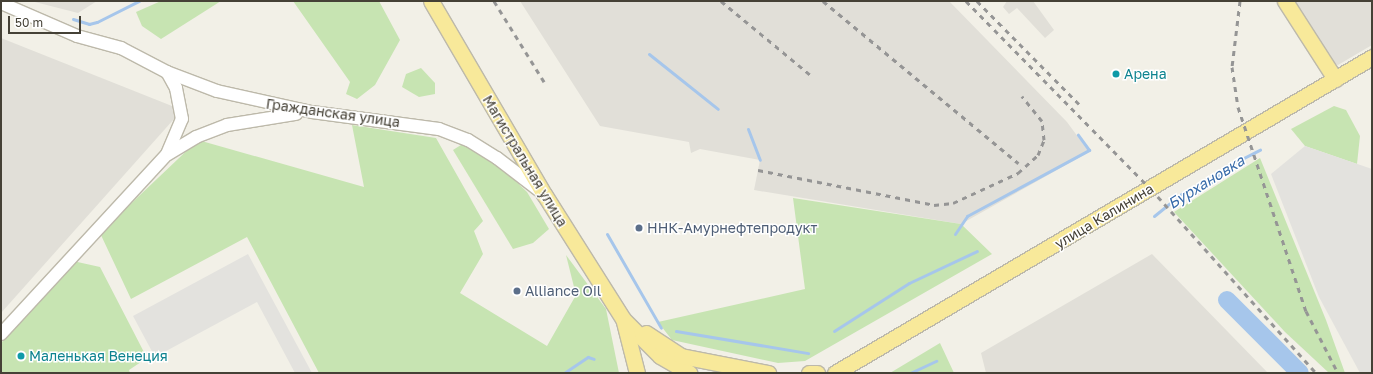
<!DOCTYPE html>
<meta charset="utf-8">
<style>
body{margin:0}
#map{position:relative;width:1373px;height:374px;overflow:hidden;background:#f2f0e7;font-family:"Golos Text",sans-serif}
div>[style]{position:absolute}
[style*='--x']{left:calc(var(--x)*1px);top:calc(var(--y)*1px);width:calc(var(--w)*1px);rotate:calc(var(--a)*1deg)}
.industrial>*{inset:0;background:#e1dfd8}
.green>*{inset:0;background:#c7e4b2}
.parking>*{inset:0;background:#e3e2de}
.stream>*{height:3px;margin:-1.5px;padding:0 1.5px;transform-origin:1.5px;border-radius:1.5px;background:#a6c6eb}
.river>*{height:18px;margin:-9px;padding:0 9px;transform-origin:9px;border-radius:9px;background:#a6c6eb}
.roads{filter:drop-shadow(1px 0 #bdb9aa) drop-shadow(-1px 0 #bdb9aa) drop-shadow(0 1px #bdb9aa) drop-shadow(0 -1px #bdb9aa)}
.minor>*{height:12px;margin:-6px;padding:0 6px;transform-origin:6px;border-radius:6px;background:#fff}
.major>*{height:15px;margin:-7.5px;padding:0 7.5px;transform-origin:7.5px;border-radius:7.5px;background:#f8e99a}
.rail>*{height:3px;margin-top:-1.5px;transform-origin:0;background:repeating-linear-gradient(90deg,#959595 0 5px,transparent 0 10px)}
.dots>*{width:11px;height:11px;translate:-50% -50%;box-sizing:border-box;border:2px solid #fff;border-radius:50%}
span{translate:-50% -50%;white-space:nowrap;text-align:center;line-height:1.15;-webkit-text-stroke:3px #fff;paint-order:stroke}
.culture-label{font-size:14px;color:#0d838f}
.left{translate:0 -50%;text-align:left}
.street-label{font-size:14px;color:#454136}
.service-label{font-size:14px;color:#4e5e75}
.water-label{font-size:15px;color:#366aa9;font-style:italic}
.frame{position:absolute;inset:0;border:2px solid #454136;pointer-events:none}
.scale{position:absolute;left:8px;top:16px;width:73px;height:18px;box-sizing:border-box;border:2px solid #454136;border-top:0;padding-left:5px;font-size:12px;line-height:14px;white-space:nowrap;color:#454136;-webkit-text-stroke:3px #fff;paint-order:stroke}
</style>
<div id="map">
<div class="industrial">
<i style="clip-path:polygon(31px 1px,97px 1px,78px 13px)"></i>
<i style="clip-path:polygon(520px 1px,949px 1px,1067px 122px,1089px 152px,961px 224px,754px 190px,760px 160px,700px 149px,691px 153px,689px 142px,600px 126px)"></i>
<i style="clip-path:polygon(1007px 1px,1033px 1px,1054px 30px,1045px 38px,1017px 8px,1009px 14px,1003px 7px)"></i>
<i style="clip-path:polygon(1289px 1px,1372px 1px,1372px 45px,1338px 65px,1326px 61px)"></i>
<i style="clip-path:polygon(1px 38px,182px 110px,1px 313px)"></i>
<i style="clip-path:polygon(1152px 254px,1268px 373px,986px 373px,981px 353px)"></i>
</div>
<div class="green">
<i style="clip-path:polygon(161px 1px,221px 1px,161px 39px,142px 26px,136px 12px)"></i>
<i style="clip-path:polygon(293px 1px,379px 1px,400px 40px,375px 85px,357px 99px,346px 94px,350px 82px)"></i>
<i style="clip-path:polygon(421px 68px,435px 83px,435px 94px,419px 97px,402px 87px,406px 74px)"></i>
<i style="clip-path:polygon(1334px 106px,1346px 110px,1360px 136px,1357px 164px,1305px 146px,1291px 129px)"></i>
<i style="clip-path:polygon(352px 125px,436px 138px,483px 221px,474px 231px,483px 254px,460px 293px,547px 346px,576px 295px,566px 255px,606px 309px,619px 373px,319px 373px,247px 237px,131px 299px,100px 233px,198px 140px,364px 187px)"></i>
<i style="clip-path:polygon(464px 143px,498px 164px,527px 192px,549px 229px,533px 243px,513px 249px,453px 150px)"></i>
<i style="clip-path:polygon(1260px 158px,1326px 320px,1345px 373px,1329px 373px,1285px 332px,1174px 212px)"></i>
<i style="clip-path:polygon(793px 198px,961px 224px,992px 254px,805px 361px,778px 363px,672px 340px,658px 322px,805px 289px)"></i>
<i style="clip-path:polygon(73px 261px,100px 267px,147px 358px,129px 370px,130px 373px,1px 373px,1px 343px)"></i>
<i style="clip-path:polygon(940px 343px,954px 373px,890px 373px)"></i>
</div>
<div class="parking">
<i style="clip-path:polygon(1305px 146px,1372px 169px,1371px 373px,1360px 373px,1319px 297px,1271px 174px)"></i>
<i style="clip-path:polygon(248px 254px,312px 373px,295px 373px,257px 302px,155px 357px,133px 316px)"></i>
</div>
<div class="stream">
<i style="--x:73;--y:19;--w:17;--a:17"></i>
<i style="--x:89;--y:24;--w:8;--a:-14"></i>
<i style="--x:97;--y:22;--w:47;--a:-26.6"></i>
<i style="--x:649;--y:54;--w:88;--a:38.6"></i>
<i style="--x:748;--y:129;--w:33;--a:69"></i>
<i style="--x:1154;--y:216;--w:38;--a:-39"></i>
<i style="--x:1184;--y:192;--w:30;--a:-20"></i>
<i style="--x:1212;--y:182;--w:23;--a:-45"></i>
<i style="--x:1228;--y:166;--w:36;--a:-27"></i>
<i style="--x:607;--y:234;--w:108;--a:60.1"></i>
<i style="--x:955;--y:234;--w:22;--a:-56"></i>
<i style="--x:967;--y:216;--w:139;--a:-28.4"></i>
<i style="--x:1089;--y:150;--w:19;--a:-126"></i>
<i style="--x:676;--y:331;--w:134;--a:9.5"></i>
<i style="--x:834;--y:331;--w:89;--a:-32.6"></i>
<i style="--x:909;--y:283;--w:75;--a:-25.2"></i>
<i style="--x:564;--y:373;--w:29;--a:-34"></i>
<i style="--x:588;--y:357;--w:6;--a:18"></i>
<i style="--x:910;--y:373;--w:29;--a:-25"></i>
</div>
<div class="river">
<i style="--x:1227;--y:300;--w:103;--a:45"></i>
</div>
<div class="roads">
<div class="minor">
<i style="--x:1;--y:3;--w:83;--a:23.5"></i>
<i style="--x:77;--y:36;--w:46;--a:15.3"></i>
<i style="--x:121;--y:48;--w:52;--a:27.6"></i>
<i style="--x:167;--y:72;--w:53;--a:20.8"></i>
<i style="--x:217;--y:91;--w:97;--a:12.5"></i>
<i style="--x:312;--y:112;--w:128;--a:7.6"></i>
<i style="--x:439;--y:129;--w:31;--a:21"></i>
<i style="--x:468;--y:140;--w:34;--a:32"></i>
<i style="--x:497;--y:158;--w:54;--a:37.5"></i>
<i style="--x:168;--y:154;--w:33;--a:-31"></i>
<i style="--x:196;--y:137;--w:33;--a:-21"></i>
<i style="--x:227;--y:125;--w:70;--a:-9.1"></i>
<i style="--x:1;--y:334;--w:245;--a:-47.3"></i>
<i style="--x:167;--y:154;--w:38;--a:-67"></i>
<i style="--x:182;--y:119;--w:32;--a:-101"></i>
<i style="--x:176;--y:88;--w:18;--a:-119"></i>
</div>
<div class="major">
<i style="--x:431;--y:1;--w:224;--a:59.7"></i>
<i style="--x:544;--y:194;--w:148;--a:57.7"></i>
<i style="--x:623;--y:319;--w:52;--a:45"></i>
<i style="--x:660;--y:356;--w:34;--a:30"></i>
<i style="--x:1285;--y:1;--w:93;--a:57.3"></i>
<i style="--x:624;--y:322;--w:53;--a:75.7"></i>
<i style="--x:646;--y:333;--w:42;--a:33.3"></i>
<i style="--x:681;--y:356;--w:89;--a:11.1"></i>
<i style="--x:809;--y:373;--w:8;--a:0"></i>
<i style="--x:835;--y:373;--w:623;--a:-30.47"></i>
</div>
</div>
<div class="rail">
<i style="--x:494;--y:1;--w:99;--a:58.2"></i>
<i style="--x:721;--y:1;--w:119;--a:39.6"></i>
<i style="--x:823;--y:1;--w:254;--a:39.7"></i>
<i style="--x:966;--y:1;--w:264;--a:45.5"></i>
<i style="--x:1151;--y:189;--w:247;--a:48.1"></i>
<i style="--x:977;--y:1;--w:145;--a:45.3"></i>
<i style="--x:1240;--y:1;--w:66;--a:96.9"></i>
<i style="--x:1232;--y:67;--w:40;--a:81.5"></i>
<i style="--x:1238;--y:107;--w:215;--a:71.6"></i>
<i style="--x:1306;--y:311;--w:70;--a:62.7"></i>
<i style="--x:758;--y:170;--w:179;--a:11.2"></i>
<i style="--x:934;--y:205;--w:19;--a:-6"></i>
<i style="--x:953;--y:203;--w:72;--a:-24.8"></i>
<i style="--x:1018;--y:173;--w:27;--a:-42"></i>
<i style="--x:1038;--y:155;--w:16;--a:-68"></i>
<i style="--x:1044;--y:140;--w:19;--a:-96"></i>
<i style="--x:1042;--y:121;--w:32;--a:-129"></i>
</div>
<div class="dots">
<i style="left:1116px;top:74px;background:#0f9aa8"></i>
<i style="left:639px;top:228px;background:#5c6f8a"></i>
<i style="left:517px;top:291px;background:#5c6f8a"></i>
<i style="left:21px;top:356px;background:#0f9aa8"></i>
</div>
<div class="culture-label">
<span class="left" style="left:1124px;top:74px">Арена</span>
<span class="left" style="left:29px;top:356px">Маленькая Венеция</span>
</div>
<div class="street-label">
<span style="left:333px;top:113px;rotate:8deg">Гражданская улица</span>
<span style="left:525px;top:161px;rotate:59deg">Магистральная улица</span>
<span style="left:1104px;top:216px;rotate:-31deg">улица Калинина</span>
</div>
<div class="service-label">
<span class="left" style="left:647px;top:228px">ННК-Амурнефтепродукт</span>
<span class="left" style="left:525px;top:291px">Alliance Oil</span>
</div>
<div class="water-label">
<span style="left:1206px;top:182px;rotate:-32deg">Бурхановка</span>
</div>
<div class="frame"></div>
<div class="scale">50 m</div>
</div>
